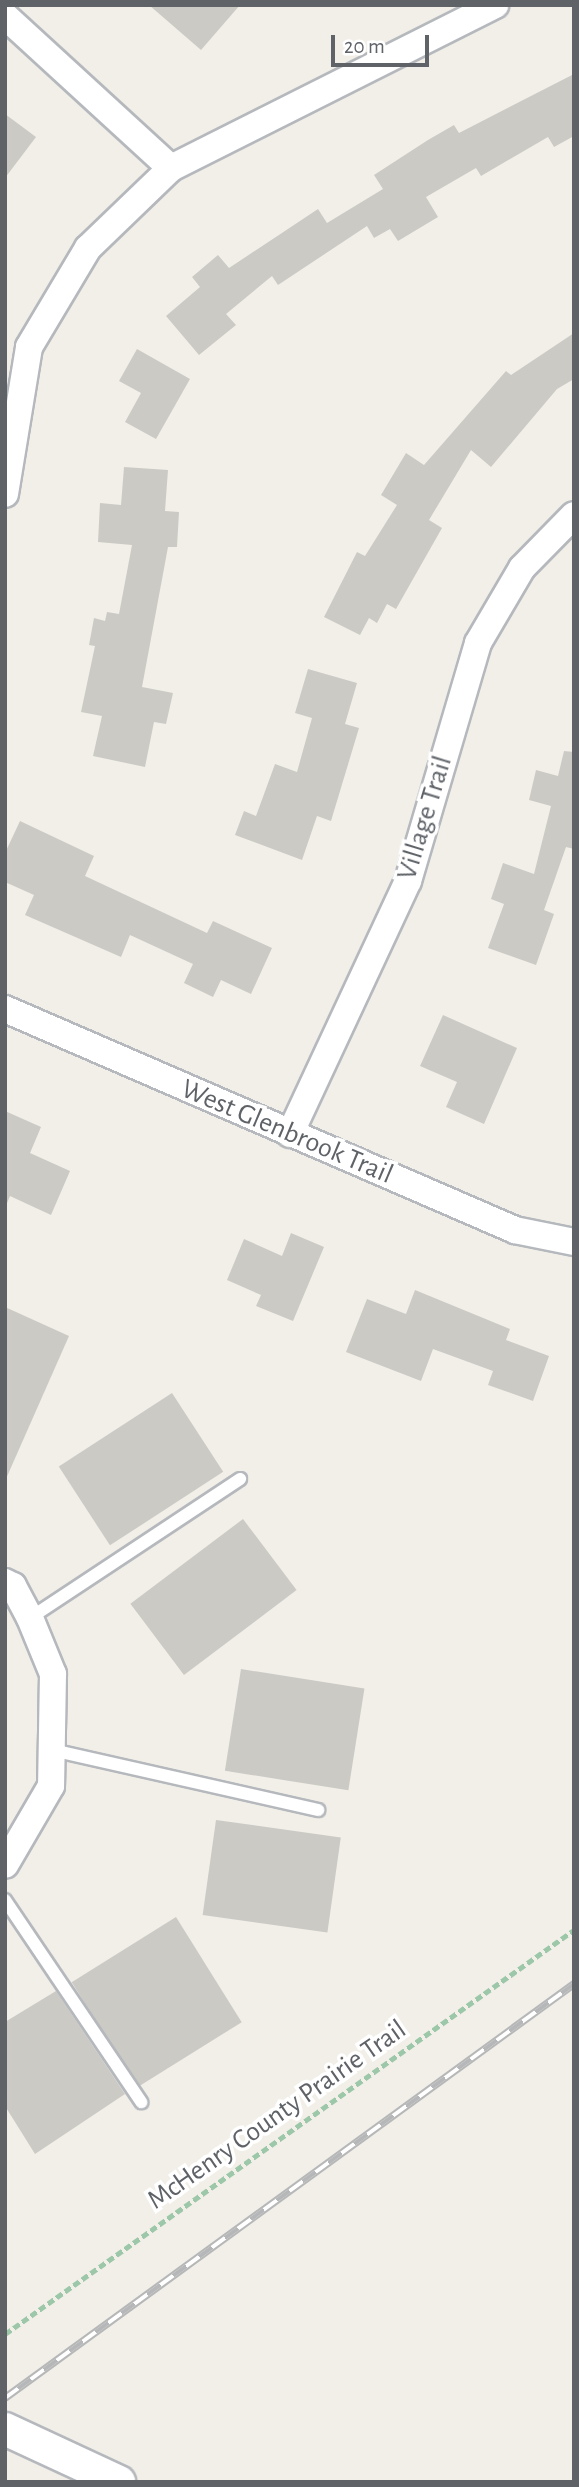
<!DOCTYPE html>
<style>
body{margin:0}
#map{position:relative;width:579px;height:2487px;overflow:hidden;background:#f1efe8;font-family:"Alegreya Sans",sans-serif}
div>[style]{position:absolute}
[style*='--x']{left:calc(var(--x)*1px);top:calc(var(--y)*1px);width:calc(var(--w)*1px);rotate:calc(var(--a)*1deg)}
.building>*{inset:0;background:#cccac5;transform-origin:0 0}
.path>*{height:4.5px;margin-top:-2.25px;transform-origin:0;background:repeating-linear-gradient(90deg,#9cc7a9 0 7px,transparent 0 10.5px)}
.roads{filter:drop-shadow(2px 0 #b5b8bc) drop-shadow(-2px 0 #b5b8bc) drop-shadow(0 2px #b5b8bc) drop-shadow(0 -2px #b5b8bc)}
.service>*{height:12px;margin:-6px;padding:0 6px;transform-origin:6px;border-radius:6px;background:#fff}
.minor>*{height:26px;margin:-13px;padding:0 13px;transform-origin:13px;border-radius:13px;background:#fff}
.tertiary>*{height:32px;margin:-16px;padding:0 16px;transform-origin:16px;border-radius:16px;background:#fff}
.rail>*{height:8px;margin-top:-4px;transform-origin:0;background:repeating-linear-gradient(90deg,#fff 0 16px,#b6b7b8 0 32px);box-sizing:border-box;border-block:2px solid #b6b7b8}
span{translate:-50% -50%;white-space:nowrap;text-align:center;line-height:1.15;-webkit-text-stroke:7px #fff;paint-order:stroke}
.street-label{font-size:28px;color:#5f6368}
.frame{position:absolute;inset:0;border:7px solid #5f6368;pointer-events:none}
.scale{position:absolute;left:331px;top:35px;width:98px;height:32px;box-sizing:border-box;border:4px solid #5f6368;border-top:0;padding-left:9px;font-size:21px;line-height:24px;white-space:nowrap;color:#5f6368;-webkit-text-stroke:5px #fff;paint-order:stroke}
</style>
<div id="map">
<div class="building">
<i style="clip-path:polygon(149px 5px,240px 5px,201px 50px)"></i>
<i style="clip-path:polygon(574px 74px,574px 136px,554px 147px,548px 137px,481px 176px,476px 168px,426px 197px,438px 217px,398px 241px,390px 229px,374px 238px,367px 226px,278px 285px,272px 276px,226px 314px,236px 325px,199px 355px,166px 316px,200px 287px,192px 277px,218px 255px,229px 268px,318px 209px,327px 223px,383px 189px,374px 175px,428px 140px,454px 125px,459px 133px)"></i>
<i style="clip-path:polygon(5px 114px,36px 137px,5px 178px)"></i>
<i style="clip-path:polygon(574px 333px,574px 379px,557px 389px,491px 467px,471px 450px,429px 520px,442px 528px,396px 609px,387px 604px,377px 623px,369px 618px,360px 635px,324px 617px,357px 552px,365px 556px,397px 505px,381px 495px,406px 453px,424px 465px,506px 371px,511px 375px)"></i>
<i style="clip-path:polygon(137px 349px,190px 379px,156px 439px,125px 422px,141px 393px,119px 381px)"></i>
<i style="clip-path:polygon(124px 467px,168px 470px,165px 511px,179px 512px,177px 547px,168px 547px,142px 687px,173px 693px,166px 724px,154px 722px,145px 767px,93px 756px,102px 716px,81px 712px,95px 646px,89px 645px,94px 618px,105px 621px,107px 612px,119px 614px,132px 545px,98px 542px,100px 503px,121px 505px)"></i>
<i style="clip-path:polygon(308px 669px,357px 683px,345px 724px,359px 728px,331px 821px,317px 816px,302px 860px,235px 835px,244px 811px,256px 816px,275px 764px,297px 772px,312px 718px,295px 713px)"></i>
<i style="clip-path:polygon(564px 751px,574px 752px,574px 849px,566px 847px,544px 910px,554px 914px,536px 965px,488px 948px,504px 904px,491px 899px,503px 863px,534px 874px,551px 806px,529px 800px,536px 770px,558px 776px)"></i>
<i style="clip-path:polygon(20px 821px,94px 856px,85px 876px,207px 933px,213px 921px,272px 948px,251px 994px,221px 980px,213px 997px,184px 983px,193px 964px,130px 935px,121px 957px,25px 915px,34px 895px,5px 882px,5px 853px)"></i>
<i style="clip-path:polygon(443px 1015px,517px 1048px,484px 1124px,446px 1107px,457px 1082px,420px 1066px)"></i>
<i style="clip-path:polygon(5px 1111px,41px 1127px,30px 1153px,70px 1171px,51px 1215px,10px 1196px,5px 1208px)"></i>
<i style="clip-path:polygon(291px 1233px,324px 1247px,293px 1321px,256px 1306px,261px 1295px,227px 1280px,244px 1239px,282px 1256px)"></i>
<i style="clip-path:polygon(415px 1290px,510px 1329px,506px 1340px,549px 1356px,533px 1401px,488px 1385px,493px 1371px,433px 1349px,421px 1381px,346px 1352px,367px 1299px,406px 1314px)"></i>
<i style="clip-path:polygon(5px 1307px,69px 1336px,5px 1481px)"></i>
<i style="left:172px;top:1393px;width:94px;height:135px;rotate:57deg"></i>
<i style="left:243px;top:1519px;width:89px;height:141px;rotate:53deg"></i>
<i style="left:241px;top:1669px;width:125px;height:103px;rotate:9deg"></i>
<i style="left:216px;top:1820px;width:126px;height:96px;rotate:8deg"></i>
<i style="left:176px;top:1917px;width:124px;height:123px;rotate:58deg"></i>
<i style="clip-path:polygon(56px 1991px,125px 2094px,35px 2154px,5px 2106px,5px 2022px)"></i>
</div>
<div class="path">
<i style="--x:5;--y:2334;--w:698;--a:-35.38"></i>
</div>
<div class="roads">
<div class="service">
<i style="--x:30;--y:1618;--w:252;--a:-33.5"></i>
<i style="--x:52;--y:1750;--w:273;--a:12.7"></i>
<i style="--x:5;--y:1900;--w:244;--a:56"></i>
</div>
<div class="minor">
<i style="--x:5;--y:16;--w:225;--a:42.5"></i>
<i style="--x:5;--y:494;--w:149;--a:-80.7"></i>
<i style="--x:29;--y:347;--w:115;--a:-59.2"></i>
<i style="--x:88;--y:248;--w:115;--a:-43.9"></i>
<i style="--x:171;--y:168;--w:363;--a:-26.7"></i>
<i style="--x:5;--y:1009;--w:556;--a:23.43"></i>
<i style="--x:515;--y:1230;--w:60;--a:11.5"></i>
<i style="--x:290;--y:1134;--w:279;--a:-65"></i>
<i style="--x:408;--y:881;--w:248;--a:-73.6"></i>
<i style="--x:478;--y:643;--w:87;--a:-59.6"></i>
<i style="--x:522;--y:568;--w:74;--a:-45.5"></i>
<i style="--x:5;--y:1582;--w:9;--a:27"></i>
<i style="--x:13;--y:1586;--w:36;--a:62"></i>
<i style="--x:30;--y:1618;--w:61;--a:67.7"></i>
<i style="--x:53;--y:1674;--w:112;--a:91"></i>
<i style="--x:51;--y:1786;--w:91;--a:120.2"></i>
</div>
<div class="tertiary">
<i style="--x:5;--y:2429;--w:126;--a:24.9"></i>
</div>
</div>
<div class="rail">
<i style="--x:5;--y:2398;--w:704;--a:-36.04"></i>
</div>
<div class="street-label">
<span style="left:425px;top:818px;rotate:-73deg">Village Trail</span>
<span style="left:287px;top:1132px;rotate:23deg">West Glenbrook Trail</span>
<span style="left:277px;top:2115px;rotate:-35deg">McHenry County Prairie Trail</span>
</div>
<div class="frame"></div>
<div class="scale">20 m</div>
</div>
